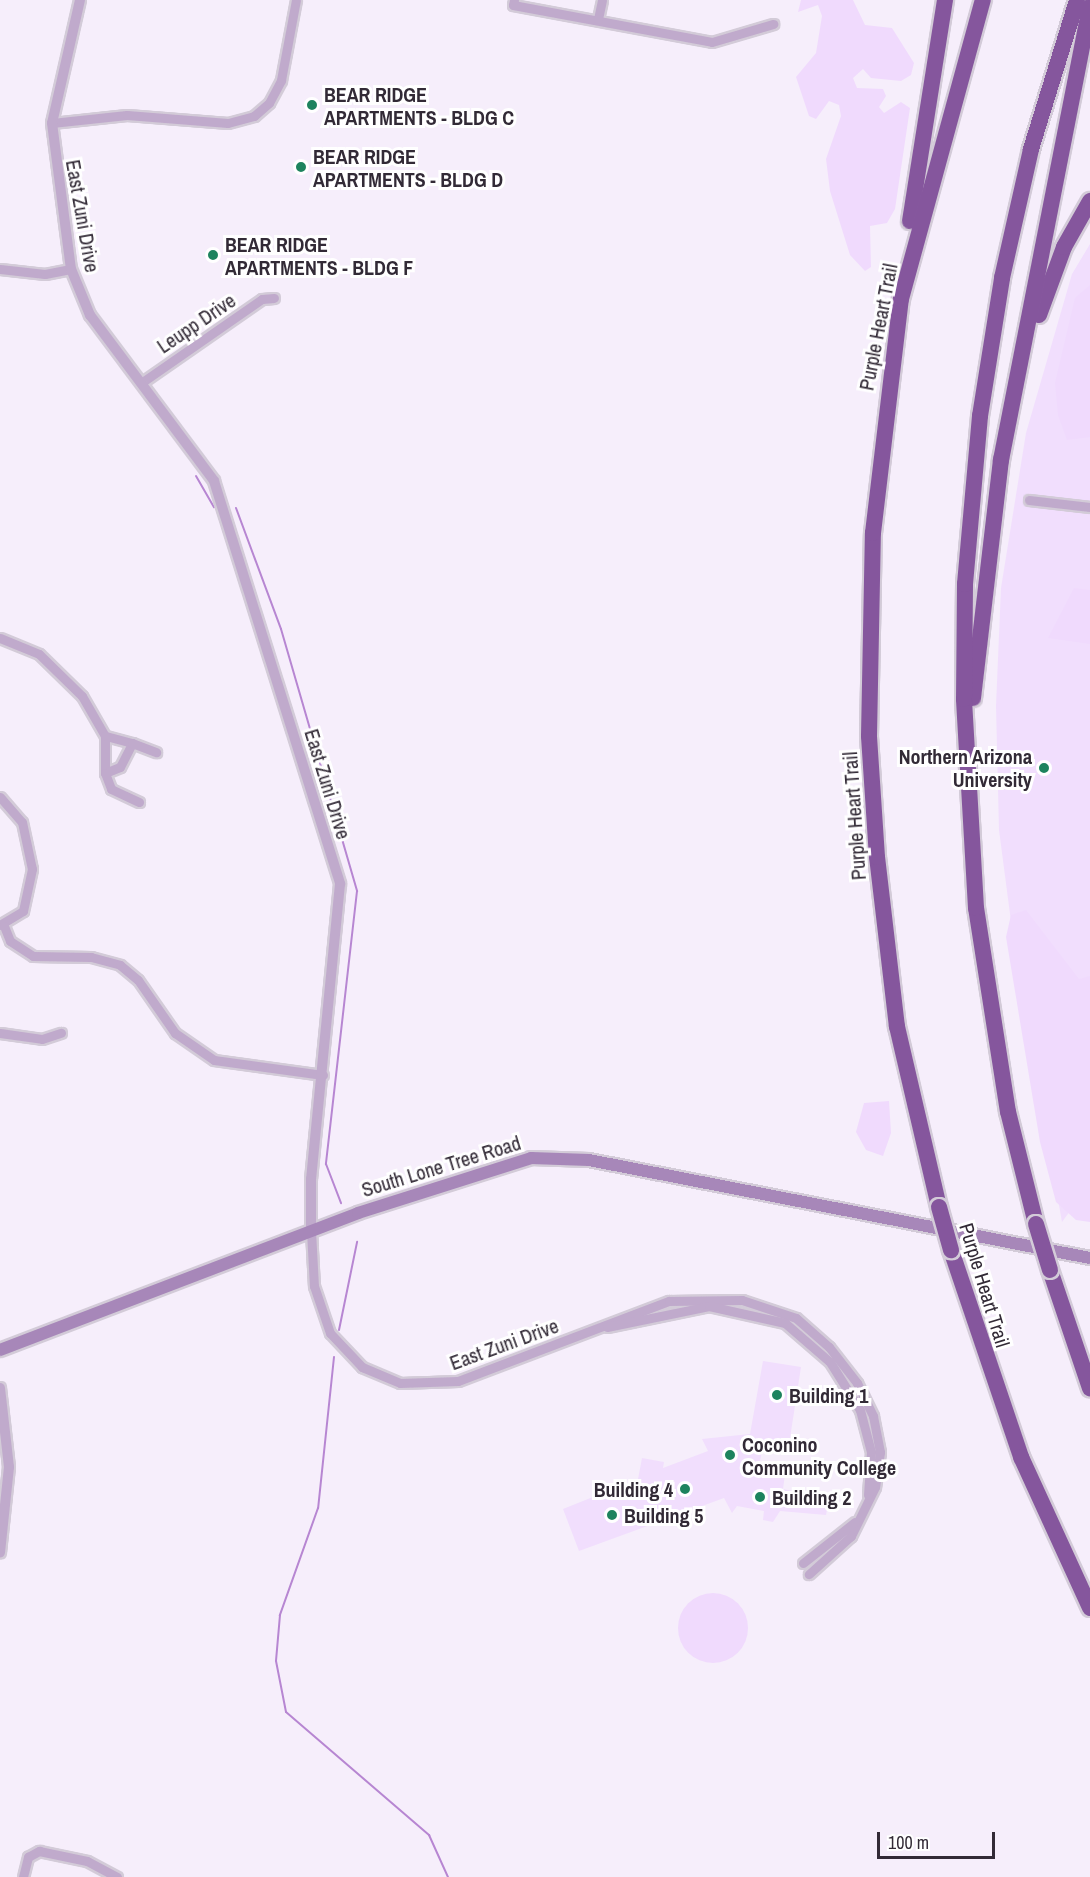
<!DOCTYPE html>
<style>
body{margin:0}
#map{position:relative;width:1090px;height:1877px;overflow:hidden;background:#f6eefb;font-family:"Archivo Narrow",sans-serif}
div>[style]{position:absolute}
[style*='--x']{left:calc(var(--x)*1px);top:calc(var(--y)*1px);width:calc(var(--w)*1px);rotate:calc(var(--a)*1deg)}
.built>*{inset:0;background:#f1defd}
.green>*{inset:0;background:#f0dafd}
.round{border-radius:50%}
.stream>*{height:2px;margin:-1px;padding:0 1px;transform-origin:1px;border-radius:1px;background:#b786d2}
.roads{filter:drop-shadow(2px 0 #d3cbd8) drop-shadow(-2px 0 #d3cbd8) drop-shadow(0 2px #d3cbd8) drop-shadow(0 -2px #d3cbd8)}
.minor>*{height:9px;margin:-4.5px;padding:0 4.5px;transform-origin:4.5px;border-radius:4.5px;background:#c0aacc}
.tertiary>*{height:10px;margin:-5px;padding:0 5px;transform-origin:5px;border-radius:5px;background:#c0aacc}
.secondary>*{height:12px;margin:-6px;padding:0 6px;transform-origin:6px;border-radius:6px;background:#a787b9}
.motorway>*{height:16px;margin:-8px;padding:0 8px;transform-origin:8px;border-radius:8px;background:#85569d}
.bridges{filter:drop-shadow(2px 0 #d3cbd8) drop-shadow(-2px 0 #d3cbd8) drop-shadow(0 2px #d3cbd8) drop-shadow(0 -2px #d3cbd8)}
.motorway-bridge>*{height:16px;margin:-8px;padding:0 8px;transform-origin:8px;border-radius:8px;background:#85569d}
.dots>*{width:16px;height:16px;translate:-50% -50%;box-sizing:border-box;border:3px solid #fff;border-radius:50%}
span{translate:-50% -50%;white-space:nowrap;text-align:center;line-height:1.15;-webkit-text-stroke:6px #fff;paint-order:stroke}
.poi-label{font-size:20px;color:#322a36;font-weight:700}
.left{translate:0 -50%;text-align:left}
.right{translate:-100% -50%;text-align:right}
.street-label{font-size:20px;color:#322a36}
.scale{position:absolute;left:877px;top:1832px;width:118px;height:27px;box-sizing:border-box;border:3px solid #322a36;border-top:0;padding-left:8px;font-size:18px;line-height:21px;white-space:nowrap;color:#322a36;-webkit-text-stroke:4px #fff;paint-order:stroke}
</style>
<div id="map">
<div class="built">
<i style="clip-path:polygon(1090px 244px,1090px 1184px,1062px 1222px,1018px 975px,999px 830px,996px 706px,1001px 588px,1026px 433px,1072px 274px)"></i>
<i style="clip-path:polygon(763px 1361px,801px 1367px,788px 1451px,763px 1447px,760px 1461px,786px 1467px,783px 1489px,829px 1499px,826px 1515px,780px 1511px,773px 1522px,763px 1520px,764px 1511px,737px 1506px,732px 1513px,724px 1498px,579px 1551px,563px 1509px,638px 1479px,642px 1458px,664px 1462px,663px 1468px,708px 1451px,702px 1439px,750px 1434px)"></i>
</div>
<div class="green">
<i style="clip-path:polygon(801px 0,853px 0,865px 25px,892px 28px,914px 63px,911px 75px,901px 81px,871px 78px,863px 69px,853px 78px,857px 88px,883px 89px,886px 96px,879px 107px,884px 113px,901px 102px,910px 108px,895px 209px,887px 223px,870px 226px,871px 267px,865px 271px,850px 255px,830px 191px,826px 159px,841px 116px,839px 105px,829px 101px,816px 119px,809px 116px,796px 77px,816px 53px,822px 16px,818px 5px,798px 12px)"></i>
<i style="clip-path:polygon(1090px 285px,1090px 437px,1067px 440px,1058px 415px,1055px 383px,1075px 298px)"></i>
<i style="clip-path:polygon(1074px 588px,1090px 590px,1090px 644px,1048px 638px)"></i>
<i style="clip-path:polygon(1026px 910px,1079px 979px,1090px 976px,1090px 1222px,1076px 1220px,1056px 1202px,1040px 1142px,1006px 937px,1011px 915px)"></i>
<i style="clip-path:polygon(889px 1101px,891px 1133px,883px 1156px,866px 1150px,856px 1132px,864px 1103px)"></i>
<i class="round" style="left:678px;top:1593px;width:70px;height:70px"></i>
</div>
<div class="stream">
<i style="--x:196;--y:476;--w:36;--a:60"></i>
<i style="--x:236;--y:508;--w:129;--a:69.6"></i>
<i style="--x:281;--y:629;--w:273;--a:73.8"></i>
<i style="--x:357;--y:891;--w:275;--a:96.5"></i>
<i style="--x:326;--y:1164;--w:42;--a:69"></i>
<i style="--x:339;--y:1330;--w:90;--a:-78.4"></i>
<i style="--x:334;--y:1357;--w:152;--a:96"></i>
<i style="--x:318;--y:1508;--w:114;--a:109.6"></i>
<i style="--x:280;--y:1615;--w:46;--a:95"></i>
<i style="--x:276;--y:1661;--w:52;--a:78.9"></i>
<i style="--x:286;--y:1712;--w:189;--a:40.7"></i>
<i style="--x:429;--y:1835;--w:46;--a:65.7"></i>
</div>
<div class="roads">
<div class="minor">
<i style="--x:514;--y:0;--w:5;--a:101"></i>
<i style="--x:513;--y:5;--w:202;--a:10.5"></i>
<i style="--x:712;--y:42;--w:64;--a:-16.4"></i>
<i style="--x:598;--y:19;--w:19;--a:-78"></i>
<i style="--x:52;--y:123;--w:75;--a:-6.1"></i>
<i style="--x:127;--y:115;--w:101;--a:4.5"></i>
<i style="--x:228;--y:123;--w:27;--a:-15"></i>
<i style="--x:254;--y:116;--w:20;--a:-41"></i>
<i style="--x:269;--y:103;--w:26;--a:-62"></i>
<i style="--x:281;--y:80;--w:81;--a:-79.4"></i>
<i style="--x:0;--y:269;--w:45;--a:6.3"></i>
<i style="--x:45;--y:274;--w:26;--a:-11"></i>
<i style="--x:141;--y:383;--w:147;--a:-34.8"></i>
<i style="--x:262;--y:299;--w:12;--a:-5"></i>
<i style="--x:1029;--y:500;--w:61;--a:6.5"></i>
<i style="--x:0;--y:638;--w:42;--a:22.3"></i>
<i style="--x:39;--y:654;--w:60;--a:44.3"></i>
<i style="--x:82;--y:696;--w:46;--a:60.1"></i>
<i style="--x:105;--y:736;--w:37;--a:90"></i>
<i style="--x:105;--y:773;--w:16;--a:-22"></i>
<i style="--x:120;--y:767;--w:27;--a:-63"></i>
<i style="--x:132;--y:743;--w:28;--a:-165"></i>
<i style="--x:132;--y:743;--w:26;--a:21"></i>
<i style="--x:105;--y:773;--w:17;--a:69"></i>
<i style="--x:111;--y:789;--w:31;--a:25"></i>
<i style="--x:0;--y:797;--w:33;--a:49"></i>
<i style="--x:22;--y:822;--w:48;--a:78"></i>
<i style="--x:32;--y:869;--w:43;--a:102.1"></i>
<i style="--x:23;--y:911;--w:27;--a:149"></i>
<i style="--x:4;--y:926;--w:16;--a:68"></i>
<i style="--x:10;--y:941;--w:27;--a:33"></i>
<i style="--x:33;--y:956;--w:58;--a:1"></i>
<i style="--x:91;--y:957;--w:30;--a:15"></i>
<i style="--x:120;--y:965;--w:23;--a:40"></i>
<i style="--x:138;--y:980;--w:65;--a:55.1"></i>
<i style="--x:175;--y:1033;--w:47;--a:34.7"></i>
<i style="--x:214;--y:1060;--w:110;--a:7.8"></i>
<i style="--x:0;--y:1033;--w:42;--a:8.1"></i>
<i style="--x:42;--y:1039;--w:20;--a:-18"></i>
<i style="--x:311;--y:1231;--w:55;--a:86.9"></i>
<i style="--x:314;--y:1286;--w:50;--a:71.2"></i>
<i style="--x:330;--y:1333;--w:47;--a:46.7"></i>
<i style="--x:362;--y:1367;--w:41;--a:22.8"></i>
<i style="--x:400;--y:1383;--w:58;--a:-2"></i>
<i style="--x:458;--y:1381;--w:226;--a:-20.8"></i>
<i style="--x:669;--y:1301;--w:73;--a:-0.8"></i>
<i style="--x:742;--y:1300;--w:57;--a:18.4"></i>
<i style="--x:796;--y:1318;--w:44;--a:41.3"></i>
<i style="--x:829;--y:1347;--w:46;--a:52.1"></i>
<i style="--x:857;--y:1383;--w:37;--a:64"></i>
<i style="--x:873;--y:1416;--w:37;--a:79"></i>
<i style="--x:880;--y:1452;--w:35;--a:98"></i>
<i style="--x:875;--y:1487;--w:55;--a:116.1"></i>
<i style="--x:851;--y:1536;--w:57;--a:137.9"></i>
<i style="--x:607;--y:1327;--w:104;--a:-11.6"></i>
<i style="--x:709;--y:1306;--w:78;--a:12.6"></i>
<i style="--x:785;--y:1323;--w:60;--a:40.9"></i>
<i style="--x:830;--y:1362;--w:57;--a:58"></i>
<i style="--x:860;--y:1410;--w:43;--a:75.3"></i>
<i style="--x:871;--y:1452;--w:43;--a:94"></i>
<i style="--x:803;--y:1563;--w:66;--a:-38.3"></i>
<i style="--x:23;--y:1877;--w:21;--a:-76"></i>
<i style="--x:28;--y:1857;--w:13;--a:-29"></i>
<i style="--x:39;--y:1851;--w:49;--a:11.8"></i>
<i style="--x:87;--y:1861;--w:34;--a:28"></i>
</div>
<div class="tertiary">
<i style="--x:80;--y:0;--w:126;--a:102.8"></i>
<i style="--x:52;--y:123;--w:147;--a:82.6"></i>
<i style="--x:71;--y:269;--w:50;--a:67.6"></i>
<i style="--x:90;--y:315;--w:207;--a:53.2"></i>
<i style="--x:214;--y:481;--w:422;--a:72.6"></i>
<i style="--x:340;--y:884;--w:296;--a:95.6"></i>
<i style="--x:311;--y:1179;--w:52;--a:90"></i>
<i style="--x:0;--y:1388;--w:80;--a:83.5"></i>
<i style="--x:9;--y:1467;--w:86;--a:96"></i>
</div>
<div class="secondary">
<i style="--x:0;--y:1350;--w:383;--a:-20.9"></i>
<i style="--x:358;--y:1213;--w:182;--a:-17.6"></i>
<i style="--x:531;--y:1158;--w:58;--a:2"></i>
<i style="--x:589;--y:1160;--w:510;--a:11.07"></i>
</div>
<div class="motorway">
<i style="--x:910;--y:221;--w:224;--a:-81"></i>
<i style="--x:1039;--y:315;--w:72;--a:-69.8"></i>
<i style="--x:1064;--y:247;--w:53;--a:-60.5"></i>
<i style="--x:973;--y:698;--w:240;--a:-83.3"></i>
<i style="--x:1001;--y:460;--w:462;--a:-78.9"></i>
<i style="--x:939;--y:1207;--w:185;--a:-103.1"></i>
<i style="--x:897;--y:1027;--w:171;--a:-96.7"></i>
<i style="--x:877;--y:857;--w:121;--a:-93.8"></i>
<i style="--x:869;--y:736;--w:203;--a:-88.9"></i>
<i style="--x:873;--y:533;--w:236;--a:-83.2"></i>
<i style="--x:901;--y:299;--w:310;--a:-74.7"></i>
<i style="--x:1036;--y:1224;--w:115;--a:-104"></i>
<i style="--x:1008;--y:1112;--w:206;--a:-98.9"></i>
<i style="--x:976;--y:908;--w:209;--a:-93.3"></i>
<i style="--x:964;--y:699;--w:115;--a:-89.5"></i>
<i style="--x:965;--y:584;--w:169;--a:-84.9"></i>
<i style="--x:980;--y:416;--w:140;--a:-80.9"></i>
<i style="--x:1002;--y:278;--w:132;--a:-77.3"></i>
<i style="--x:1031;--y:149;--w:156;--a:-72.8"></i>
<i style="--x:951;--y:1250;--w:219;--a:71.3"></i>
<i style="--x:1021;--y:1457;--w:166;--a:65.4"></i>
<i style="--x:1050;--y:1270;--w:125;--a:71.3"></i>
</div>
</div>
<div class="bridges">
<div class="motorway-bridge">
<i style="--x:939;--y:1207;--w:45;--a:74.4"></i>
<i style="--x:1036;--y:1224;--w:48;--a:73.1"></i>
</div>
</div>
<div class="dots">
<i style="left:312px;top:105px;background:#1d835e"></i>
<i style="left:301px;top:167px;background:#1d835e"></i>
<i style="left:213px;top:255px;background:#1d835e"></i>
<i style="left:1044px;top:768px;background:#1d835e"></i>
<i style="left:777px;top:1395px;background:#1d835e"></i>
<i style="left:730px;top:1455px;background:#1d835e"></i>
<i style="left:685px;top:1489px;background:#1d835e"></i>
<i style="left:760px;top:1497px;background:#1d835e"></i>
<i style="left:612px;top:1515px;background:#1d835e"></i>
</div>
<div class="poi-label">
<span class="left" style="left:324px;top:106px">BEAR RIDGE<br>APARTMENTS - BLDG C</span>
<span class="left" style="left:313px;top:168px">BEAR RIDGE<br>APARTMENTS - BLDG D</span>
<span class="left" style="left:225px;top:256px">BEAR RIDGE<br>APARTMENTS - BLDG F</span>
<span class="right" style="left:1032px;top:768px">Northern Arizona<br>University</span>
<span class="left" style="left:789px;top:1395px">Building 1</span>
<span class="left" style="left:742px;top:1456px">Coconino<br>Community College</span>
<span class="right" style="left:673px;top:1489px">Building 4</span>
<span class="left" style="left:772px;top:1497px">Building 2</span>
<span class="left" style="left:624px;top:1515px">Building 5</span>
</div>
<div class="street-label">
<span style="left:83px;top:216px;rotate:80deg">East Zuni Drive</span>
<span style="left:196px;top:323px;rotate:-34deg">Leupp Drive</span>
<span style="left:878px;top:327px;rotate:-79deg">Purple Heart Trail</span>
<span style="left:328px;top:784px;rotate:73deg">East Zuni Drive</span>
<span style="left:854px;top:816px;rotate:-94deg">Purple Heart Trail</span>
<span style="left:441px;top:1166px;rotate:-17deg">South Lone Tree Road</span>
<span style="left:985px;top:1285px;rotate:73deg">Purple Heart Trail</span>
<span style="left:504px;top:1344px;rotate:-20deg">East Zuni Drive</span>
</div>
<div class="scale">100 m</div>
</div>
